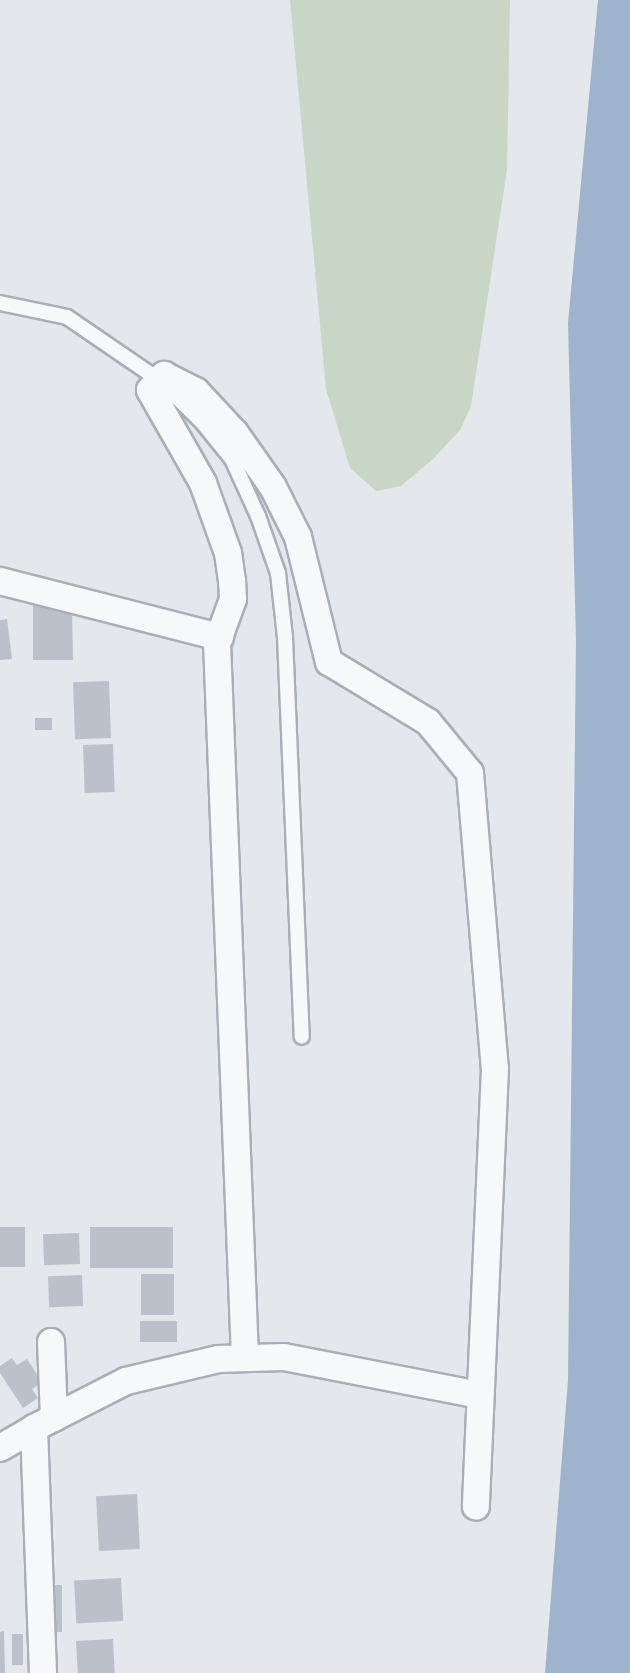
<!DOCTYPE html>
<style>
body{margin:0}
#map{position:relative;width:630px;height:1673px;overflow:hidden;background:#e4e7ec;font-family:Montserrat,sans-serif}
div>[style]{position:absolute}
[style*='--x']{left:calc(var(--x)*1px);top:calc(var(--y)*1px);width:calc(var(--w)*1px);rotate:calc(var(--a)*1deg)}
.green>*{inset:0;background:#c9d6c5}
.water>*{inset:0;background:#9fb4cc}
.building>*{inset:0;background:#bbc0ca;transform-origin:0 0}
.roads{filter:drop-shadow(2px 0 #a9aeb7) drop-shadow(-2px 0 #a9aeb7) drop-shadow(0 2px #a9aeb7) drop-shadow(0 -2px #a9aeb7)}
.service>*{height:14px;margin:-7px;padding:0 7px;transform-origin:7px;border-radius:7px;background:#f7f8fa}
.minor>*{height:26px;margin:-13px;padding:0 13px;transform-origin:13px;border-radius:13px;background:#f7f8fa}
span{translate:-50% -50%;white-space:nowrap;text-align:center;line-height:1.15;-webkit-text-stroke:7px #f4f6f9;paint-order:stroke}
</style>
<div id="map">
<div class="green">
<i style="clip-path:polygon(290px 0,510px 0,507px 170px,471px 406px,460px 430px,433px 459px,401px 486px,376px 491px,350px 468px,326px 389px)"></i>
</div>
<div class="water">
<i style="clip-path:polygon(598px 0,630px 0,630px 1673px,545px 1673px,568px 1380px,576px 640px,568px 323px)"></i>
</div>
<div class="building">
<i style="clip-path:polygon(33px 601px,72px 610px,73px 660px,33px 660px)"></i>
<i style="clip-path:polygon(7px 619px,12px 659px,0 660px,0 620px)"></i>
<i style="left:109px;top:681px;width:57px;height:36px;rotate:88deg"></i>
<i style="left:52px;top:718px;width:12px;height:17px;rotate:90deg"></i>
<i style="left:113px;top:744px;width:48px;height:30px;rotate:88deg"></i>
<i style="left:0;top:1227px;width:25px;height:40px"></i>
<i style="left:90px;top:1227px;width:83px;height:41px"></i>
<i style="left:79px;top:1233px;width:31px;height:36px;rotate:88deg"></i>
<i style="left:141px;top:1274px;width:33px;height:41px"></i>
<i style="left:82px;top:1275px;width:31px;height:34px;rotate:88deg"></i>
<i style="left:140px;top:1321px;width:37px;height:21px"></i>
<i style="clip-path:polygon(12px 1358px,17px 1365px,27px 1359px,42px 1382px,32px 1389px,38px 1398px,23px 1408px,0 1373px,0 1366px)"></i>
<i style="left:137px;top:1494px;width:55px;height:41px;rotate:87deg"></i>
<i style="left:121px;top:1578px;width:43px;height:47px;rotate:87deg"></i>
<i style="left:47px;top:1585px;width:15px;height:47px"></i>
<i style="clip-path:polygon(4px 1631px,5px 1673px,0 1673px,0 1632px)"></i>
<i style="left:12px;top:1634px;width:11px;height:31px"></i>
<i style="left:113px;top:1639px;width:34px;height:37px;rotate:87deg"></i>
</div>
<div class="roads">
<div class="service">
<i style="--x:0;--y:303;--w:68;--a:11.8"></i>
<i style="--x:67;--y:317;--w:112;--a:34.4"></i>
<i style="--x:159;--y:380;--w:60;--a:44.3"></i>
<i style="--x:202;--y:422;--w:48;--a:51"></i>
<i style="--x:232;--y:459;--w:63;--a:65.5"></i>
<i style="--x:258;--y:516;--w:60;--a:70.7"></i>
<i style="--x:278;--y:573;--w:64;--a:83.8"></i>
<i style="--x:285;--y:637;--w:400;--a:87.6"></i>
</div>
<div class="minor">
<i style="--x:0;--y:581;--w:227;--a:14.3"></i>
<i style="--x:51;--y:1342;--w:76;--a:87.7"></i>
<i style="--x:245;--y:1358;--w:716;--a:-92.24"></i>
<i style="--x:217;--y:643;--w:47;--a:-70"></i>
<i style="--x:233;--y:599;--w:18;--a:-93"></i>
<i style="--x:232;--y:581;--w:28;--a:-98"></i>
<i style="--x:228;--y:553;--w:74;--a:-109.7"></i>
<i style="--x:203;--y:483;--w:107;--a:-119.7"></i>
<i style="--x:150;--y:390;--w:21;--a:-47"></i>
<i style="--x:164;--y:375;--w:36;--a:27"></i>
<i style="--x:196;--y:391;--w:57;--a:47.1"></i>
<i style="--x:235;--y:433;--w:66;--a:54.9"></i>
<i style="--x:273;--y:487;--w:56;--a:63.4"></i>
<i style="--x:298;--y:537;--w:129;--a:76.1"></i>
<i style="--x:329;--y:662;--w:116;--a:31.2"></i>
<i style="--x:428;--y:722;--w:66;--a:50.5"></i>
<i style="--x:470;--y:773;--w:296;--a:85.2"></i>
<i style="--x:495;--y:1068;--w:439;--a:92.5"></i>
<i style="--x:34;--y:1428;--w:103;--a:-27.1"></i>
<i style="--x:126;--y:1381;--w:95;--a:-13.4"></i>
<i style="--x:218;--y:1359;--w:66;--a:-1.7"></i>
<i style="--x:284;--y:1357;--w:199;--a:11"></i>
<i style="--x:0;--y:1448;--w:39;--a:-30"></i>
<i style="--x:34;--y:1428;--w:245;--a:87.9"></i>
</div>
</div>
</div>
